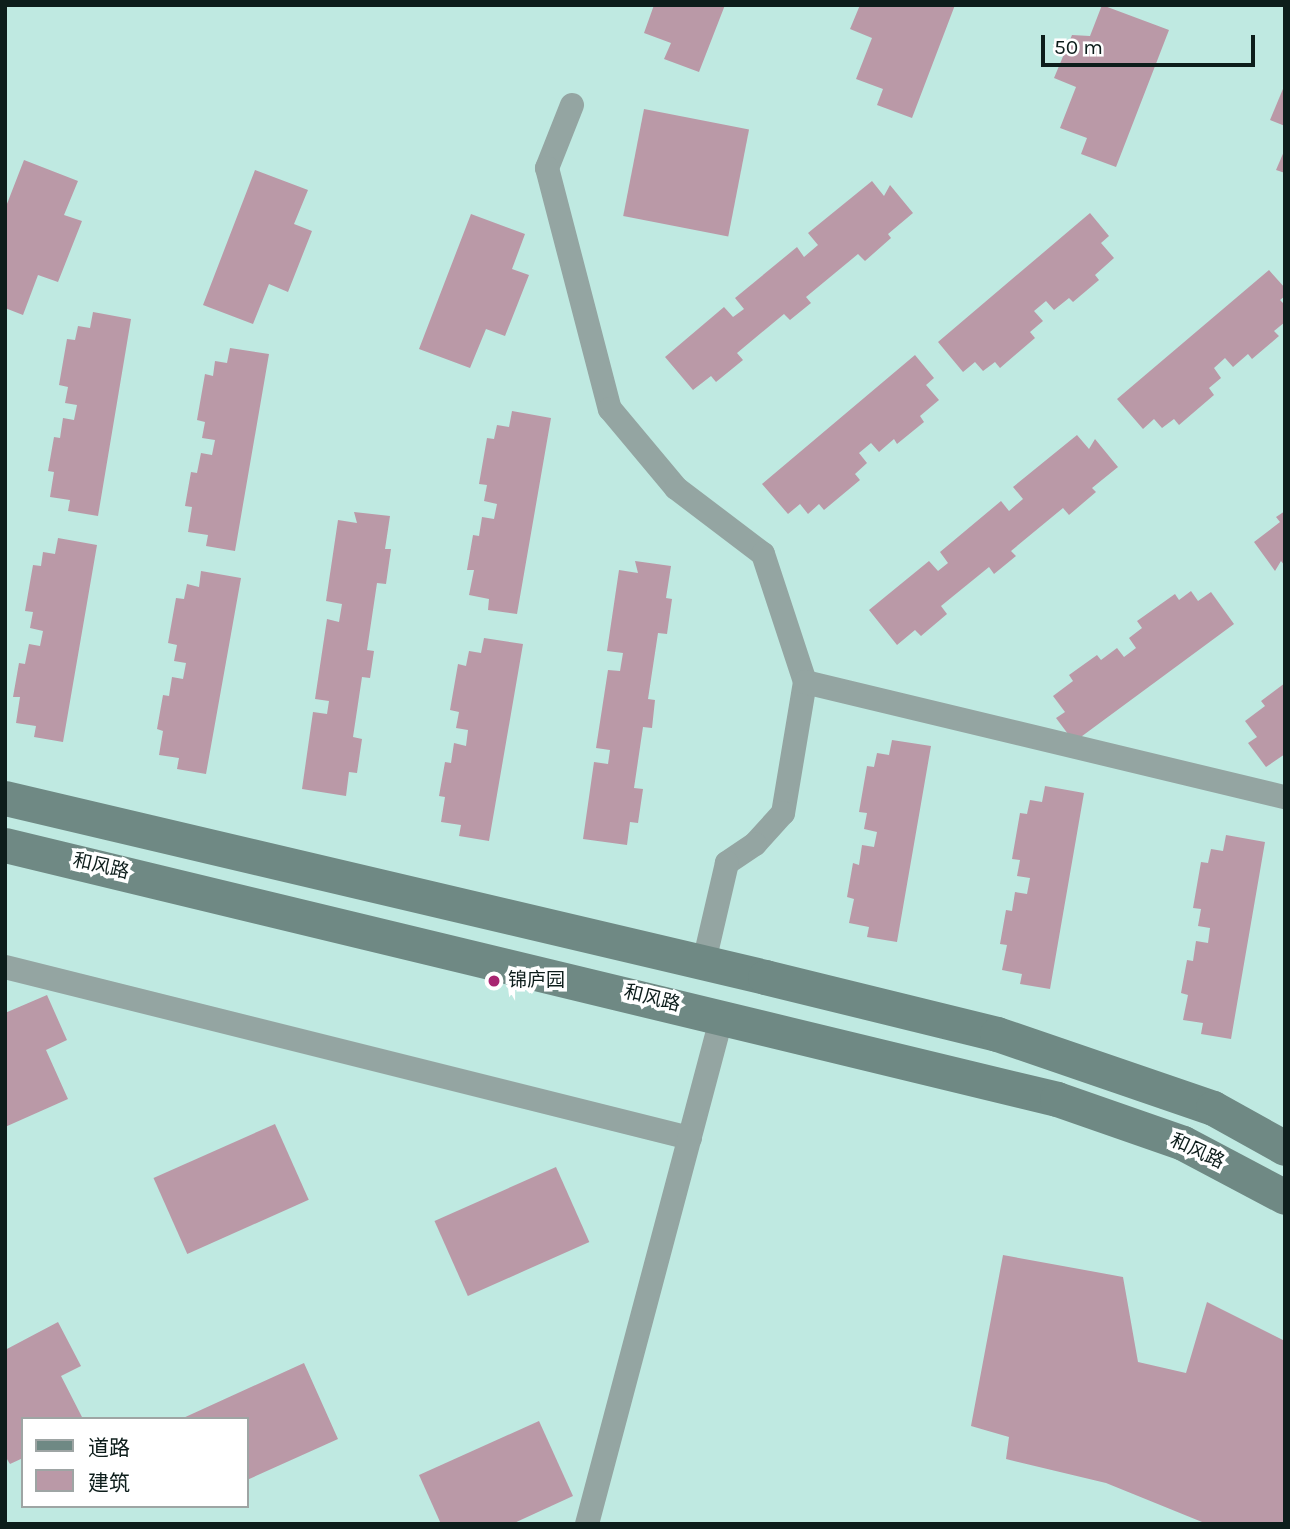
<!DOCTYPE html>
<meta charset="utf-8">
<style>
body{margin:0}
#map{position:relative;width:1290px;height:1529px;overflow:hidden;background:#bfe9e1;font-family:Karla,"Noto Sans SC",sans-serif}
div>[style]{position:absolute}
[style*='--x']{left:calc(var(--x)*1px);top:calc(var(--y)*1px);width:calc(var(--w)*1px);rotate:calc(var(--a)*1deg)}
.building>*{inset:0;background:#ba99a7;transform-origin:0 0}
.street>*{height:24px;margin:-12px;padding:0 12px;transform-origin:12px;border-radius:12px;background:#94a5a2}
.secondary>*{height:35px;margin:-17.5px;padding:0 17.5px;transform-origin:17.5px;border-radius:17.5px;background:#6f8984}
.dots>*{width:19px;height:19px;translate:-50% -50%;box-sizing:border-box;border:4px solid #fff;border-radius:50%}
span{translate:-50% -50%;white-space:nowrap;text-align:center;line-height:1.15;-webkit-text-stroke:7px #fff;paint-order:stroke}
.street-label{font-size:19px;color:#0d1d1b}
.poi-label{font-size:19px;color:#0d1d1b}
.left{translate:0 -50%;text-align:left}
.frame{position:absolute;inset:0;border:7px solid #0d1d1b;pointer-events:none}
.legend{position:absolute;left:21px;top:1417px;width:228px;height:91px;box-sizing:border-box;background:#fff;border:2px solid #9ea5a4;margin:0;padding:9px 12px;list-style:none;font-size:21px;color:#0d1d1b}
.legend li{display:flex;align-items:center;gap:14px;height:35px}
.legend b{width:35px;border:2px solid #9ea5a4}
.scale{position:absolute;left:1041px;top:35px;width:214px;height:32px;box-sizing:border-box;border:4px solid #0d1d1b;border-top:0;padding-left:9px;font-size:21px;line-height:24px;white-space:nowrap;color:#0d1d1b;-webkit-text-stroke:5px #fff;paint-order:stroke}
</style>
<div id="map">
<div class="building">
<i style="clip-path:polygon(654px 5px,725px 5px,699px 72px,664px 59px,671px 43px,644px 33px)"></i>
<i style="clip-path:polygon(860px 5px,955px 5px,912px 118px,877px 105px,883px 89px,856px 79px,872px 38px,850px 29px)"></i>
<i style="clip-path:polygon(1102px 5px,1169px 30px,1116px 167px,1081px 154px,1087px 138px,1060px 128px,1076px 87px,1054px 78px,1072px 35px,1090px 36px)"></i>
<i style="clip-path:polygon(1285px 84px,1285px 126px,1270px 120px)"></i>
<i style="left:644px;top:109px;width:107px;height:109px;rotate:11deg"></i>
<i style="clip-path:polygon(1285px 149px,1285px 173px,1276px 170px)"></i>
<i style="clip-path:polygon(24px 160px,78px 181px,64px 215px,82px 221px,58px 282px,38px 275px,23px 315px,5px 308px,5px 209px)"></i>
<i style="clip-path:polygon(255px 170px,308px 190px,294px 224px,312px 231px,288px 292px,269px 284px,253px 324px,203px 305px)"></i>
<i style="clip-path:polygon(872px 181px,884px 196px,890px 185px,913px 213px,888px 234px,891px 238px,865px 261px,858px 254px,806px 297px,811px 303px,790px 320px,784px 314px,737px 353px,743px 360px,716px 382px,711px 376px,693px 390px,665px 357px,724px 307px,733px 317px,744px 309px,735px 298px,797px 247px,804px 257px,818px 245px,808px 233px)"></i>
<i style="clip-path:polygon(1090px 213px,1109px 236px,1101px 243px,1114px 258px,1095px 275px,1099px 280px,1073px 302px,1069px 298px,1054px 310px,1046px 301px,1034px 311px,1043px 321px,1030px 332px,1035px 338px,1000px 368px,995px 362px,983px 371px,975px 362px,963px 372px,938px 342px)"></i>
<i style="clip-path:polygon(471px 214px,525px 234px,512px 269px,529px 275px,505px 336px,486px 329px,470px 368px,419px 349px)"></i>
<i style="clip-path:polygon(1269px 270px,1285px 288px,1285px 296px,1280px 300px,1285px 305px,1285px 322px,1274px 331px,1279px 336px,1252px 359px,1248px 354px,1233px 367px,1225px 358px,1214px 368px,1221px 378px,1209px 388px,1214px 395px,1179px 425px,1174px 419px,1162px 428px,1154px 419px,1143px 429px,1117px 399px)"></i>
<i style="clip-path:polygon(93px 312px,131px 319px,98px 516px,68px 511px,70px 500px,50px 497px,54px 472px,48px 471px,54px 437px,60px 438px,63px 418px,74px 420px,77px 405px,65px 403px,68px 387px,59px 385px,67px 339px,75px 340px,78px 326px,90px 328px)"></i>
<i style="clip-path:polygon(230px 348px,269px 354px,235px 551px,206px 546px,208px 535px,188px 532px,192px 507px,185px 506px,191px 472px,197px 473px,201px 453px,212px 455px,215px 440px,202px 438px,205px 422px,197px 420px,205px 374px,213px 376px,215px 361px,227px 363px)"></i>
<i style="clip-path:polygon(915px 355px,934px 378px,926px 385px,939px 400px,920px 416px,924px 422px,897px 444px,894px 439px,879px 452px,871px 443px,859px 453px,867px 463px,855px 474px,860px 480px,824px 510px,819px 504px,808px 514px,800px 504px,788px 514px,762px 484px)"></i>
<i style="clip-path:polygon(512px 411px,551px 418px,517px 614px,488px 610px,489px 599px,469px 595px,474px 570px,467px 570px,473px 535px,479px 536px,482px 517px,494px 519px,497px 504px,484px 501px,487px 485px,479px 484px,487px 438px,494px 439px,497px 425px,509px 427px)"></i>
<i style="clip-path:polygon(1077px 435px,1089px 449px,1095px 439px,1118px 467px,1092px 488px,1096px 492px,1069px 515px,1063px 508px,1011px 551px,1016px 556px,994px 574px,989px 567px,941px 606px,947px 614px,921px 636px,915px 630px,897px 645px,869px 610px,929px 561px,938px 571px,948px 563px,940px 552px,1001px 501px,1009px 511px,1023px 499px,1013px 487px)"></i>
<i style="clip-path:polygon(1285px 511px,1285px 566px,1281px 561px,1275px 571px,1254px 542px,1280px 522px,1276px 517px)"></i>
<i style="clip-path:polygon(354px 512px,390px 516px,385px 549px,391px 549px,386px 584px,377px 583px,367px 650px,374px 651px,370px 678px,362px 677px,353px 737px,362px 739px,357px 773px,349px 772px,346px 796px,302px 789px,313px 712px,327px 714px,329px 701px,315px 699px,327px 619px,339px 622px,342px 604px,326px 601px,338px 520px,357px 523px)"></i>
<i style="clip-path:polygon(58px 538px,97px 545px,63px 742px,34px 737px,36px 726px,16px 723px,20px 697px,13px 697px,19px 663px,25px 664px,29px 644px,40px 646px,43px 631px,30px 628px,33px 612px,25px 611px,33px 565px,41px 566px,43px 552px,55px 554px)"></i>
<i style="clip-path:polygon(635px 561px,671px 566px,666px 598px,672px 599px,667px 634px,658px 633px,648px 699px,655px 700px,652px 728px,643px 727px,634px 788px,643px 789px,638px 823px,630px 822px,627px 845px,583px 839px,594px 762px,608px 764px,610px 750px,596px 748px,608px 670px,620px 671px,623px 653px,607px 651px,619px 570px,638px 573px)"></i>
<i style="clip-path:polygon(201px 571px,241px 578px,206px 774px,177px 769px,179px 758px,159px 755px,163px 731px,157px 729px,163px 695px,169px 696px,172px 677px,183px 679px,186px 663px,174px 661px,177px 645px,168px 643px,176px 598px,184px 599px,187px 584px,199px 587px)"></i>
<i style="clip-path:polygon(1191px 591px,1198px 601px,1211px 592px,1234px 624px,1074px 742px,1056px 718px,1065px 712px,1053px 696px,1073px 681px,1069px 675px,1097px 655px,1101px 660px,1117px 648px,1124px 657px,1136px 648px,1129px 638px,1142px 628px,1137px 621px,1175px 594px,1179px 600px)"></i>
<i style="clip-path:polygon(484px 638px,523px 644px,489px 841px,459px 836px,461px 825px,441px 822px,445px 797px,439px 796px,445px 762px,451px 763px,454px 743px,466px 746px,468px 730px,456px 728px,459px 712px,450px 710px,458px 664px,466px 666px,469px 651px,481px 653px)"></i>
<i style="clip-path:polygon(1285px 683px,1285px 754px,1266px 767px,1248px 743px,1257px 737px,1245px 721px,1265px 706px,1261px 701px)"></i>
<i style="clip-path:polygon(892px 740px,931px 746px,897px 942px,867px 937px,869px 927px,849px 923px,854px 899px,847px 897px,853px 863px,859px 865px,862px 845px,874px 847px,877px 832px,864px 829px,867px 813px,859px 812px,867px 766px,874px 767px,877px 753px,889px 755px)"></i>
<i style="clip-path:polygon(1045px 786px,1084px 793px,1050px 989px,1020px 984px,1022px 974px,1002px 970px,1007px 945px,1000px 944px,1006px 910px,1012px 911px,1015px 892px,1027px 894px,1030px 878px,1017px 876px,1020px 860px,1012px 859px,1020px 813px,1027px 814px,1030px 800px,1042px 802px)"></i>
<i style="clip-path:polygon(1226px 835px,1265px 842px,1231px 1039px,1201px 1034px,1203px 1023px,1183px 1020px,1188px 995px,1181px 993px,1187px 960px,1193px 961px,1196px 941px,1208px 943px,1210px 928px,1198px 926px,1201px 909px,1193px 908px,1201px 862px,1208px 863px,1211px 849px,1223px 851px)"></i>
<i style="clip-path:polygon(47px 995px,67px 1040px,46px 1050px,68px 1099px,5px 1127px,5px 1013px)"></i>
<i style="left:275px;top:1124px;width:83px;height:133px;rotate:66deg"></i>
<i style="left:556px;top:1167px;width:82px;height:133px;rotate:66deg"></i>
<i style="clip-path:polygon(1003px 1255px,1123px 1277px,1138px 1362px,1186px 1373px,1207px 1302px,1285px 1341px,1285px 1524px,1207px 1524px,1106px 1483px,1006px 1459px,1009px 1437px,971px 1426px)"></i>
<i style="clip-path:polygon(58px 1322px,81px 1366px,61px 1376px,83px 1419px,23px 1419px,23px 1458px,10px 1464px,5px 1456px,5px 1350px)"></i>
<i style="clip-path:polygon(304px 1363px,338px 1439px,247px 1480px,247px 1419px,181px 1419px)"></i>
<i style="clip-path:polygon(539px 1421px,573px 1496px,512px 1524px,441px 1524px,419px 1475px)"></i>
</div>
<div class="street">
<i style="--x:572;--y:105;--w:68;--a:111.6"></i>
<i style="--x:547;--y:168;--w:249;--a:75.4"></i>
<i style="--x:610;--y:409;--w:103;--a:50.1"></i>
<i style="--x:676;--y:488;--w:109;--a:37.2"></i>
<i style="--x:763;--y:554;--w:135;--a:71.8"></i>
<i style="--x:805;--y:682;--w:133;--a:99.5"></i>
<i style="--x:783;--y:813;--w:42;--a:132.1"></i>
<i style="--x:755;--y:844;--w:34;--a:146"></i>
<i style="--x:727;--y:863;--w:102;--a:103.1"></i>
<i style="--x:805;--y:682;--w:494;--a:13.5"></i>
<i style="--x:5;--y:967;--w:706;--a:14.02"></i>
<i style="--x:587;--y:1524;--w:526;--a:-75.12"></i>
</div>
<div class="secondary">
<i style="--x:5;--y:798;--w:781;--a:13.25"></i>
<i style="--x:765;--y:977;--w:239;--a:13.8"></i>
<i style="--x:997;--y:1034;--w:228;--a:18.9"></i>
<i style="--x:1213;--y:1108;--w:82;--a:29.1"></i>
<i style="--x:5;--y:845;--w:1082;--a:13.57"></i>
<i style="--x:1057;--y:1099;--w:133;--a:19.2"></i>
<i style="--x:1183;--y:1143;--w:115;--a:27.9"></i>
</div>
<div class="dots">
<i style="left:494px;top:981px;background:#a82571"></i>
</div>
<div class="street-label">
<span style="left:101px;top:867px;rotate:13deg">和风路</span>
<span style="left:652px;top:999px;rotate:14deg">和风路</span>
<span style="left:1197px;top:1152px;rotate:25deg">和风路</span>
</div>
<div class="poi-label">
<span class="left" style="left:508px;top:981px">锦庐园</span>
</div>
<div class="frame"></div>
<ul class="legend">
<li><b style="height:9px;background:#6f8984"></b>道路</li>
<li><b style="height:19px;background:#ba99a7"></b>建筑</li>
</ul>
<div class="scale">50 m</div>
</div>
